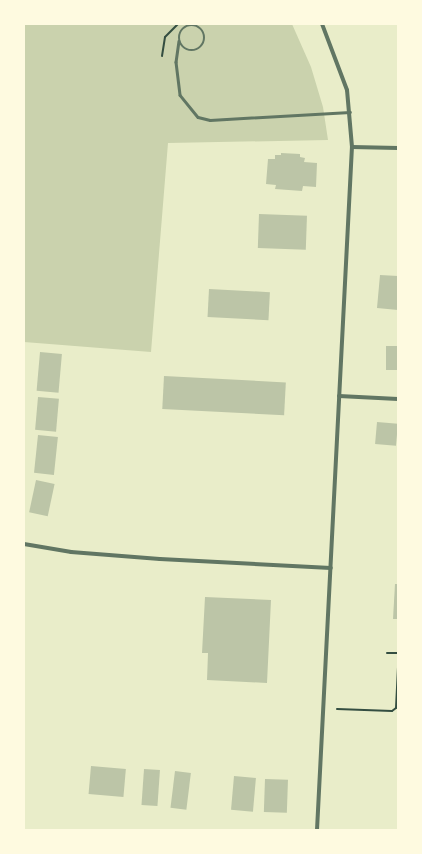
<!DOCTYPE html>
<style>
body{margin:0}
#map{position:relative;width:422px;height:854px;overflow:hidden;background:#e9edc9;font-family:"Varela Round",sans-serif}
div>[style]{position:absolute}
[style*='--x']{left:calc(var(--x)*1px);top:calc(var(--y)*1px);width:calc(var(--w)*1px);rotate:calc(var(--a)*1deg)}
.green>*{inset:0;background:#cad2ad}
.building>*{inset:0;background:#bcc5a7;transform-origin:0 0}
.path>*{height:2px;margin:-1px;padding:0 1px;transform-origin:1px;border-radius:1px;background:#344e41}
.service>*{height:2.5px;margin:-1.25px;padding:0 1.25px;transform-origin:1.25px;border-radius:1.25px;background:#617663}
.service>.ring{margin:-1.25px;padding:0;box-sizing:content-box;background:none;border:2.5px solid #617663;border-radius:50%}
.minor>*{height:4px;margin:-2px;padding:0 2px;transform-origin:2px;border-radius:2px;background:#617663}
span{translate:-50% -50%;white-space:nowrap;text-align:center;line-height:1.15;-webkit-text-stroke:3.5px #fefae0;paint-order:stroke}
.frame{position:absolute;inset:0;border:25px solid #fefae0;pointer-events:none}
</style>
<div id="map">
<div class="green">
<i style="clip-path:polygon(24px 24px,292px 24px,311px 67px,323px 107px,328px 140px,168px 143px,151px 352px,24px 342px)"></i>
</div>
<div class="building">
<i style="clip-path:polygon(281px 153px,300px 154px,300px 157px,305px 158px,304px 162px,317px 163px,316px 187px,303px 186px,302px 191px,275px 189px,276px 185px,266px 184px,268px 159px,275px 159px,275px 155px,281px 155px)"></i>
<i style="left:259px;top:214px;width:48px;height:34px;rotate:2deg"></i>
<i style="clip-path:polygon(380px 275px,398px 276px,398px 310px,377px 308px)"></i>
<i style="left:209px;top:289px;width:61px;height:28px;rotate:3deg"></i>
<i style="left:386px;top:346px;width:12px;height:24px"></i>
<i style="left:40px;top:352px;width:22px;height:39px;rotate:5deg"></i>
<i style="left:164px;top:376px;width:122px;height:33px;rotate:3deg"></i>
<i style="left:38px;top:397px;width:21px;height:33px;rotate:5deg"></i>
<i style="left:377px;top:422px;width:21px;height:22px;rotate:5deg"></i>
<i style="left:38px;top:435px;width:20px;height:38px;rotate:6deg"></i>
<i style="left:36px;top:480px;width:19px;height:33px;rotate:12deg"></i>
<i style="clip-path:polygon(395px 584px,398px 584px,398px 619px,393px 619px)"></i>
<i style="clip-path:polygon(205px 597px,271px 600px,267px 683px,207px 680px,208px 653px,202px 653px)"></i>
<i style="left:91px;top:766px;width:35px;height:28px;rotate:5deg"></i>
<i style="left:144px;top:769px;width:16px;height:36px;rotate:4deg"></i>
<i style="left:175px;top:771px;width:16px;height:37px;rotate:7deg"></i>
<i style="left:234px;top:776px;width:22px;height:34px;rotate:5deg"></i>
<i style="left:265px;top:779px;width:23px;height:33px;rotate:2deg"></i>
</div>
<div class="path">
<i style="--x:162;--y:56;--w:19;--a:-81"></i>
<i style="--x:165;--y:37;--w:18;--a:-45"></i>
<i style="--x:387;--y:653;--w:11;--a:0"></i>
<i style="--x:337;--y:709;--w:55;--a:2.1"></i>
<i style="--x:392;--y:711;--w:5;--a:-37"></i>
<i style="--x:396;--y:708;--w:41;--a:-87.2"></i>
</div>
<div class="service">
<i class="ring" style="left:179px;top:25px;width:23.5px;height:23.5px"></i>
<i style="--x:179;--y:41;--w:21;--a:98"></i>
<i style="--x:176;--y:62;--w:33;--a:83"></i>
<i style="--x:180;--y:95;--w:28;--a:51"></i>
<i style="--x:198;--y:117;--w:12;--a:14"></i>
<i style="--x:210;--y:120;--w:140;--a:-3.3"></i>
</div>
<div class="minor">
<i style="--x:352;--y:147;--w:46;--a:1.2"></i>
<i style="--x:339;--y:396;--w:59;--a:2.9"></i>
<i style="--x:24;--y:544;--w:48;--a:9.7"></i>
<i style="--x:71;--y:552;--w:89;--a:4.5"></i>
<i style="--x:160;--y:559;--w:171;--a:3"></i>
<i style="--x:317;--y:830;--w:684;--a:-87.07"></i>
<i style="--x:352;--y:147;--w:57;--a:-95"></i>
<i style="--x:347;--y:90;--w:71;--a:-110.7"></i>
</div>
<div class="frame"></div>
</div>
